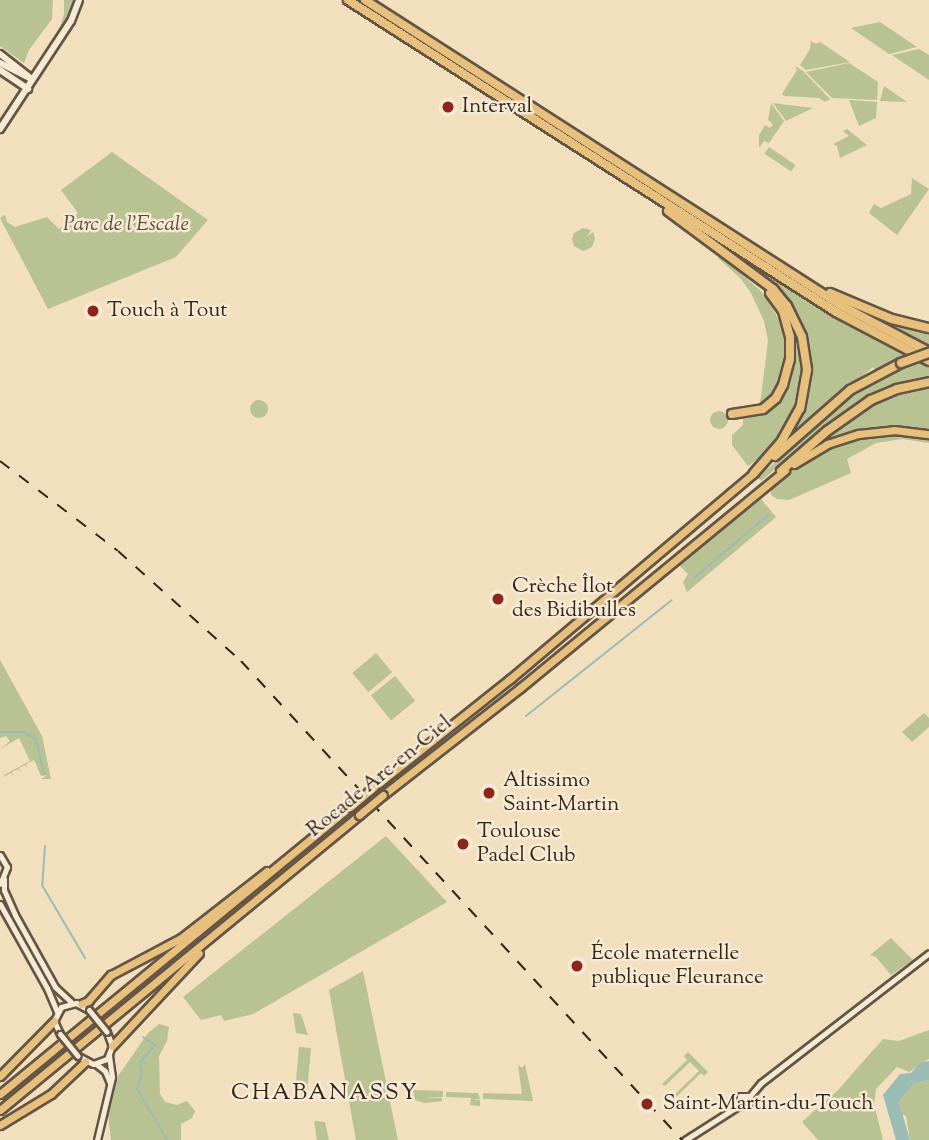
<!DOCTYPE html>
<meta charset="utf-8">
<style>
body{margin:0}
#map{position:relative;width:929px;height:1140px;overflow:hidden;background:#f1dfbd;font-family:"Sorts Mill Goudy",serif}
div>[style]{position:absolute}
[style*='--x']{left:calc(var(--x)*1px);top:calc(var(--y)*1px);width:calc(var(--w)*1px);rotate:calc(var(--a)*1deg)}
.green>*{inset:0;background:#b8c292;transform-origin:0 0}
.round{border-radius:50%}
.water>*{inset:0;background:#9bbcb5}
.stream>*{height:2px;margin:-1px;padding:0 1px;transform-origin:1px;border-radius:1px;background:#9bbcb5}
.roads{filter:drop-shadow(2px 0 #635444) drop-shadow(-2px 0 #635444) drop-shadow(0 2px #635444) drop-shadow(0 -2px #635444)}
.tertiary>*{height:5px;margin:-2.5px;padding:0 2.5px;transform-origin:2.5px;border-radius:2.5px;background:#f6ead4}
.secondary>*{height:6px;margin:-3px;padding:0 3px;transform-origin:3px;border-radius:3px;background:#f6ead4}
.trunk>*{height:7px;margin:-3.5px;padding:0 3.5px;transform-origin:3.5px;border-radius:3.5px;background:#e8c07e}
.motorway>*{height:8px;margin:-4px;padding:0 4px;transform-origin:4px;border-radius:4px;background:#e8c07e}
.rail>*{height:2px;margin-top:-1px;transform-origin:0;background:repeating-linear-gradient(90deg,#34251b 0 12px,transparent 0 24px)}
.bridges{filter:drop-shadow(2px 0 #635444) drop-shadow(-2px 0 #635444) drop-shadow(0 2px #635444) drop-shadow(0 -2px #635444)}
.tertiary-bridge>*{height:5px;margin:-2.5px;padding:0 2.5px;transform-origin:2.5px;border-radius:2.5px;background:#f6ead4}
.trunk-bridge>*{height:7px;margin:-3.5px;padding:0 3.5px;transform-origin:3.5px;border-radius:3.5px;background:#e8c07e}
.motorway-bridge>*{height:8px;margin:-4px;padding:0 4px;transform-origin:4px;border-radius:4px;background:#e8c07e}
.dots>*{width:19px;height:19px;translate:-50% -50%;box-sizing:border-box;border:4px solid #f6ead4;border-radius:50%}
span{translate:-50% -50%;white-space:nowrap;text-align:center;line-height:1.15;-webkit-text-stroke:5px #f6ead4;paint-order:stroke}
.poi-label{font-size:21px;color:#34251b}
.left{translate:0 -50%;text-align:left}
.park-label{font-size:21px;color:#554c39;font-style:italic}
.street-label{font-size:21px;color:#34251b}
.neighbourhood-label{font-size:23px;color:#34251b;letter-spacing:2px}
</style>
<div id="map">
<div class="green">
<i style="clip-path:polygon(0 0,53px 0,52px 19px,29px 50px,24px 63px,0 46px)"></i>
<i style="clip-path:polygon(64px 0,75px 0,71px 16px,58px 34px,64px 14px)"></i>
<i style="clip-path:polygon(880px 22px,917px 47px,889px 54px,851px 28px)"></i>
<i style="clip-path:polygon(811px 41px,816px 44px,820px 42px,850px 62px,806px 70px,800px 65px,810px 49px)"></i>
<i style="clip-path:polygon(919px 49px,929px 55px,929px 80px,892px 55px)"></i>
<i style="clip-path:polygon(849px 63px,878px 82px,877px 100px,832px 98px,806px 72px)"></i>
<i style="clip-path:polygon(795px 66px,803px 71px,830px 99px,825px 102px,819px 98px,784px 96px,782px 94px,797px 70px)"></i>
<i style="clip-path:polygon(884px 86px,907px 102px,880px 101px)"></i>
<i style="clip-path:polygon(849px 100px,877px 102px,876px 118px,859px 126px)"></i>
<i style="clip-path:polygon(771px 103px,784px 121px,769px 143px,764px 141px,759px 148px,759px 135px,765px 125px,770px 128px,773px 124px,768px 120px)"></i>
<i style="clip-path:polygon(773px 103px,813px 108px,786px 121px)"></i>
<i style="clip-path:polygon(847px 129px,867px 145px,840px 158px,837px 146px,833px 144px,849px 136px,843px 131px)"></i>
<i style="left:769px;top:147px;width:32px;height:8px;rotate:34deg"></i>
<i style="clip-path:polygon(112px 152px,208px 220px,176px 257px,48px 309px,0 218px,5px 215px,7px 222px,15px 227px,47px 217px,59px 229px,78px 213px,61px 190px)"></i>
<i style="clip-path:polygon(912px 178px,929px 189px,897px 235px,869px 213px,874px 204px,881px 208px,911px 194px)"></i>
<i style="clip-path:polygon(583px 228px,591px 230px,587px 237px,593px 232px,595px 238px,592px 247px,583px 251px,574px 246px,572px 239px,574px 233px)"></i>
<i style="clip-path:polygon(727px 247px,843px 323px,906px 356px,875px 370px,873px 367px,792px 435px,806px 399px,808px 354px,771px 284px,725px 249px)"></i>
<i style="clip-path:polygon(720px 255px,762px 292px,783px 326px,785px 357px,777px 389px,760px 404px,768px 341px,764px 321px,751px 293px,741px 279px,718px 258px)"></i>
<i style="clip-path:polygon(866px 313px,929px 331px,929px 346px,890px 327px)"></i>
<i style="clip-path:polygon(797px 333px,803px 380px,795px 413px,771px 450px,748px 466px,732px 445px,732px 435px,743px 425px,743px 419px,764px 414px,780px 402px,793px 368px,793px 334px)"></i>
<i style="clip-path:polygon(919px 363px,929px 367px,929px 380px,904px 384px,868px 398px,844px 412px,761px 481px,757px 477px,805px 438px,810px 433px,809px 431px,856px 391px,898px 368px)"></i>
<i style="clip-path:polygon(929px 386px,929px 431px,887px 427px,861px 430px,829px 440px,827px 437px,836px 428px,839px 431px,846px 420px,875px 401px,902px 391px)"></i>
<i class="round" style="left:250px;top:400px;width:18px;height:18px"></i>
<i class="round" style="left:710px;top:411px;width:18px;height:18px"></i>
<i style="clip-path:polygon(887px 433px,923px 436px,929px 437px,929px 443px,902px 439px,876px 443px,847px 459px,851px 473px,789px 500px,777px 499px,771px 495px,771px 490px,796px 467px,829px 446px,848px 439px)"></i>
<i style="clip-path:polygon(761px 499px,776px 517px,687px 592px,683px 582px,688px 574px,678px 564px)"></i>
<i style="left:376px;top:653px;width:25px;height:31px;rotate:50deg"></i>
<i style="clip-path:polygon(0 660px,42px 736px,51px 779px,41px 779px,47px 775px,41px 776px,34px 760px,26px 764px,28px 768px,25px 765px,19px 768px,21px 772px,18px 769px,12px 772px,14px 776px,11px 773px,5px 776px,6px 780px,4px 775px,30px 761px,19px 738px,0 749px,10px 741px,6px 736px,0 738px)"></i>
<i style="left:395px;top:676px;width:32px;height:31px;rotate:51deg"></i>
<i style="clip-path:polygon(924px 713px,929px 718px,929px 727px,912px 742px,902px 732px)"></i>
<i style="clip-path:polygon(386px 836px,447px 902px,253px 1014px,224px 1021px,221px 1015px,201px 1020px,183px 997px)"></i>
<i style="clip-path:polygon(891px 938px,913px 960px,891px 975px,876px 957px,870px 955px)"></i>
<i style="clip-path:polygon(363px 971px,398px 1140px,356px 1140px,329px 990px)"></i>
<i style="clip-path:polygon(293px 1013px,301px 1014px,308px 1035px,296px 1033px)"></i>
<i style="clip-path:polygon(159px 1024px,169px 1027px,167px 1041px,159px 1056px,160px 1094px,165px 1102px,177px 1105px,187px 1101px,195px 1111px,192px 1118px,181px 1124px,181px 1140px,111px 1140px,108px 1114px,116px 1079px,148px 1033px)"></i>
<i style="clip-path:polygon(929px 1030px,929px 1059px,909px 1072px,897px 1067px,876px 1089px,874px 1104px,883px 1140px,818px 1140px,802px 1122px,838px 1090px,883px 1039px,899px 1041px)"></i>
<i style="left:299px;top:1047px;width:12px;height:45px;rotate:5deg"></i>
<i style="clip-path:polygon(688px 1052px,708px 1072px,704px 1076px,701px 1073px,676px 1097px,674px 1095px,699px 1071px,690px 1062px,665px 1086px,662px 1084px,687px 1060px,684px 1056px)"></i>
<i style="clip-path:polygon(525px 1064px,533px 1101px,483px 1099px,483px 1093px,522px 1094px,518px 1065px,522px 1068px)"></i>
<i style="clip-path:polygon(929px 1080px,929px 1140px,910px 1140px,906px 1116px,901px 1114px,899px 1102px,914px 1083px)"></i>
<i style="clip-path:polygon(413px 1090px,443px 1091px,443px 1097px,422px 1097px,442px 1098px,442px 1101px,425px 1103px,415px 1100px)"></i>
<i style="clip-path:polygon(446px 1092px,478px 1093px,480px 1099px,472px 1099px,480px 1100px,480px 1106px,470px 1105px,471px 1098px,446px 1097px)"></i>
<i style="clip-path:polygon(314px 1121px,325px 1122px,329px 1140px,317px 1140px)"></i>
</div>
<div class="water">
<i style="clip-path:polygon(929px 1061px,929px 1080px,914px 1083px,899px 1102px,910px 1140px,896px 1140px,883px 1095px,900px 1074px,911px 1073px,920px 1063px)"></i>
</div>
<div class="stream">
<i style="--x:694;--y:578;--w:97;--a:-40.4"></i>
<i style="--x:526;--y:716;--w:186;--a:-38.5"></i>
<i style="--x:0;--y:732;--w:23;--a:0"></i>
<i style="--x:23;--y:732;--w:15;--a:28"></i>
<i style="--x:36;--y:739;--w:36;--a:77"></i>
<i style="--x:45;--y:846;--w:39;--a:94"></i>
<i style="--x:42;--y:885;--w:85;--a:59.5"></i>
<i style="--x:143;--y:1037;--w:14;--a:34"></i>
<i style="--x:155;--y:1045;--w:23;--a:131"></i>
<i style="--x:140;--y:1062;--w:10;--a:79"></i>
<i style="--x:142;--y:1072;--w:18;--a:106"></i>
<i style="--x:137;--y:1089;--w:59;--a:59.5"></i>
</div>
<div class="roads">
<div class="tertiary">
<i style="--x:0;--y:855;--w:14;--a:60"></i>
<i style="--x:7;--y:867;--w:18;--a:112"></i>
<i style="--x:4;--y:879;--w:11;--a:90"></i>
<i style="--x:4;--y:890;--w:27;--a:66"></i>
<i style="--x:15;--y:915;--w:82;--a:60.9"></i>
<i style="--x:55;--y:987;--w:22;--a:43"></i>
<i style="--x:0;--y:904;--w:96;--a:60.8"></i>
<i style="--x:47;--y:988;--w:26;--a:67"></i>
<i style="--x:60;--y:1034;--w:14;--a:-115"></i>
<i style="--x:54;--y:1021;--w:16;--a:-63"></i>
<i style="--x:61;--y:1007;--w:16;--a:-15"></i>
<i style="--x:76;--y:1003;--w:15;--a:28"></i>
<i style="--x:78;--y:1056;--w:17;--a:28"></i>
<i style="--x:93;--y:1064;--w:15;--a:-20"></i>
<i style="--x:107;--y:1059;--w:14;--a:-69"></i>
<i style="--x:112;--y:1046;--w:15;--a:-110"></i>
<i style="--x:96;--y:1064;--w:11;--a:38"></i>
<i style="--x:105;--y:1071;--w:13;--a:67"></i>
<i style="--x:750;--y:1096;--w:17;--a:-50"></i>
<i style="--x:761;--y:1083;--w:212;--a:-37.7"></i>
<i style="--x:740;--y:1105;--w:9;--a:-90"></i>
<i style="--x:740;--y:1096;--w:10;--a:0"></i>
<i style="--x:740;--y:1105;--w:9;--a:0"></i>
<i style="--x:749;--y:1105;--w:9;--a:-84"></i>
<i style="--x:97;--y:1140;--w:65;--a:-76.6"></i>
<i style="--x:112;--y:1077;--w:21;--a:-98"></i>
<i style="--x:685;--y:1140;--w:65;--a:-32.5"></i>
</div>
<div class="secondary">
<i style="--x:0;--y:54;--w:41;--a:38"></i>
<i style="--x:0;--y:63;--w:35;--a:27"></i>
<i style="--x:0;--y:70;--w:34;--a:34"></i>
<i style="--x:0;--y:129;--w:129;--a:-56.7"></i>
<i style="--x:71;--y:21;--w:22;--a:-69"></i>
</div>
<div class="trunk">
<i style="--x:794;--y:464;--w:39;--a:-31"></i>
<i style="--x:827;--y:444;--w:33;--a:-18"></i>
<i style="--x:858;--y:434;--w:36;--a:-6"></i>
<i style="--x:894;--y:430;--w:35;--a:7"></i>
<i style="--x:374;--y:787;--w:174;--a:-38.5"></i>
<i style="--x:510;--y:679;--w:319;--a:-40.2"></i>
<i style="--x:383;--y:795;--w:174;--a:-38"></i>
<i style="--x:520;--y:688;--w:343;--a:-39.4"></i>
<i style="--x:81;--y:1004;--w:8;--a:-23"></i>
<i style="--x:88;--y:1001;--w:35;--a:-49"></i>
<i style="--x:111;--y:975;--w:79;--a:-27.9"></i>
<i style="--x:181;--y:938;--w:109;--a:-37.9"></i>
<i style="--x:112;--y:1046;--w:127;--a:-46.9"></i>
<i style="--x:0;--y:1076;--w:77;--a:-45.5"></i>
<i style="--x:0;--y:1094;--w:453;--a:-39.4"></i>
<i style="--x:0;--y:1110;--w:465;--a:-39.4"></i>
<i style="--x:0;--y:1125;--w:60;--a:-31.3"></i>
<i style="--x:51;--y:1094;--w:47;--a:-43.3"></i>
</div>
<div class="motorway">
<i style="--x:348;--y:0;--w:579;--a:32.59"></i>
<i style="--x:836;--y:312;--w:105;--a:27.8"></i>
<i style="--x:365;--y:0;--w:564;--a:32.7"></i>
<i style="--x:840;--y:305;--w:101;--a:27.8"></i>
<i style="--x:668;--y:211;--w:131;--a:36.6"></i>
<i style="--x:773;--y:289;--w:22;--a:51"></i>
<i style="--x:787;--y:306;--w:34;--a:64"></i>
<i style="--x:802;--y:337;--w:33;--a:81"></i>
<i style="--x:807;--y:370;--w:39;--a:100"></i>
<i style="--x:800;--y:408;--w:38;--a:119"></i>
<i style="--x:782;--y:441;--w:43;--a:131.2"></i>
<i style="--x:830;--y:293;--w:67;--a:22.8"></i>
<i style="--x:892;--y:319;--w:38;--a:14"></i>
<i style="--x:732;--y:414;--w:31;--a:-9"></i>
<i style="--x:763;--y:409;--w:17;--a:-40"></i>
<i style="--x:776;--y:398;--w:15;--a:-62"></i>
<i style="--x:783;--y:385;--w:27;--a:-75"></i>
<i style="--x:790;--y:359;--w:22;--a:-90"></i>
<i style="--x:790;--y:337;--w:27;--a:-105"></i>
<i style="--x:783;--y:311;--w:22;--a:-126"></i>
<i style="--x:775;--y:456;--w:100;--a:-41.3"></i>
<i style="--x:850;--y:390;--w:58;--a:-27.9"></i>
<i style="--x:781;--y:471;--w:61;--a:-41"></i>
<i style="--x:827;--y:431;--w:54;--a:-35.2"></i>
<i style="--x:871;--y:400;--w:28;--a:-23"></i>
<i style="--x:897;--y:389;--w:33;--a:-12"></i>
</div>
</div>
<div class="rail">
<i style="--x:0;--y:461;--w:148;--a:37.3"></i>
<i style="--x:118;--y:551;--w:165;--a:41.8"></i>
<i style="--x:241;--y:661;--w:651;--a:47.37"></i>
</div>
<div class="bridges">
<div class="tertiary-bridge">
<i style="--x:89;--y:1010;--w:28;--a:51"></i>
<i style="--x:60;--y:1034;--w:28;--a:51"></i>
</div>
<div class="trunk-bridge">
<i style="--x:350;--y:807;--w:31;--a:-40"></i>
<i style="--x:359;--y:815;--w:31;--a:-40"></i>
</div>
<div class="motorway-bridge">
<i style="--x:901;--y:363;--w:30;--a:-20"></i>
</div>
</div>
<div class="dots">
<i style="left:448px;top:107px;background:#8f2418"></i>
<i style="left:93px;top:311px;background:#8f2418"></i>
<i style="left:498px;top:599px;background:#8f2418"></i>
<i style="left:489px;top:793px;background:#8f2418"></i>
<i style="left:463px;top:844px;background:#8f2418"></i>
<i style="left:577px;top:966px;background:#8f2418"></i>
<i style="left:647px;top:1104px;background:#8f2418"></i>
</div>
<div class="poi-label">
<span class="left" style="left:462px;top:107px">Interval</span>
<span class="left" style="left:107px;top:311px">Touch à Tout</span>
<span class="left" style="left:512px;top:599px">Crèche Îlot<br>des Bidibulles</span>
<span class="left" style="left:503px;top:793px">Altissimo<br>Saint-Martin</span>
<span class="left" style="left:477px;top:844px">Toulouse<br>Padel Club</span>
<span class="left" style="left:591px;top:966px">École maternelle<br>publique Fleurance</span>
<span class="left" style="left:663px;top:1104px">Saint-Martin-du-Touch</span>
</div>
<div class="park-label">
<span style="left:126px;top:225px">Parc de l’Escale</span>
</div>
<div class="street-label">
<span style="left:380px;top:777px;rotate:-39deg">Rocade Arc-en-Ciel</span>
</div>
<div class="neighbourhood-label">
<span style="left:325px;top:1094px">CHABANASSY</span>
</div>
</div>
